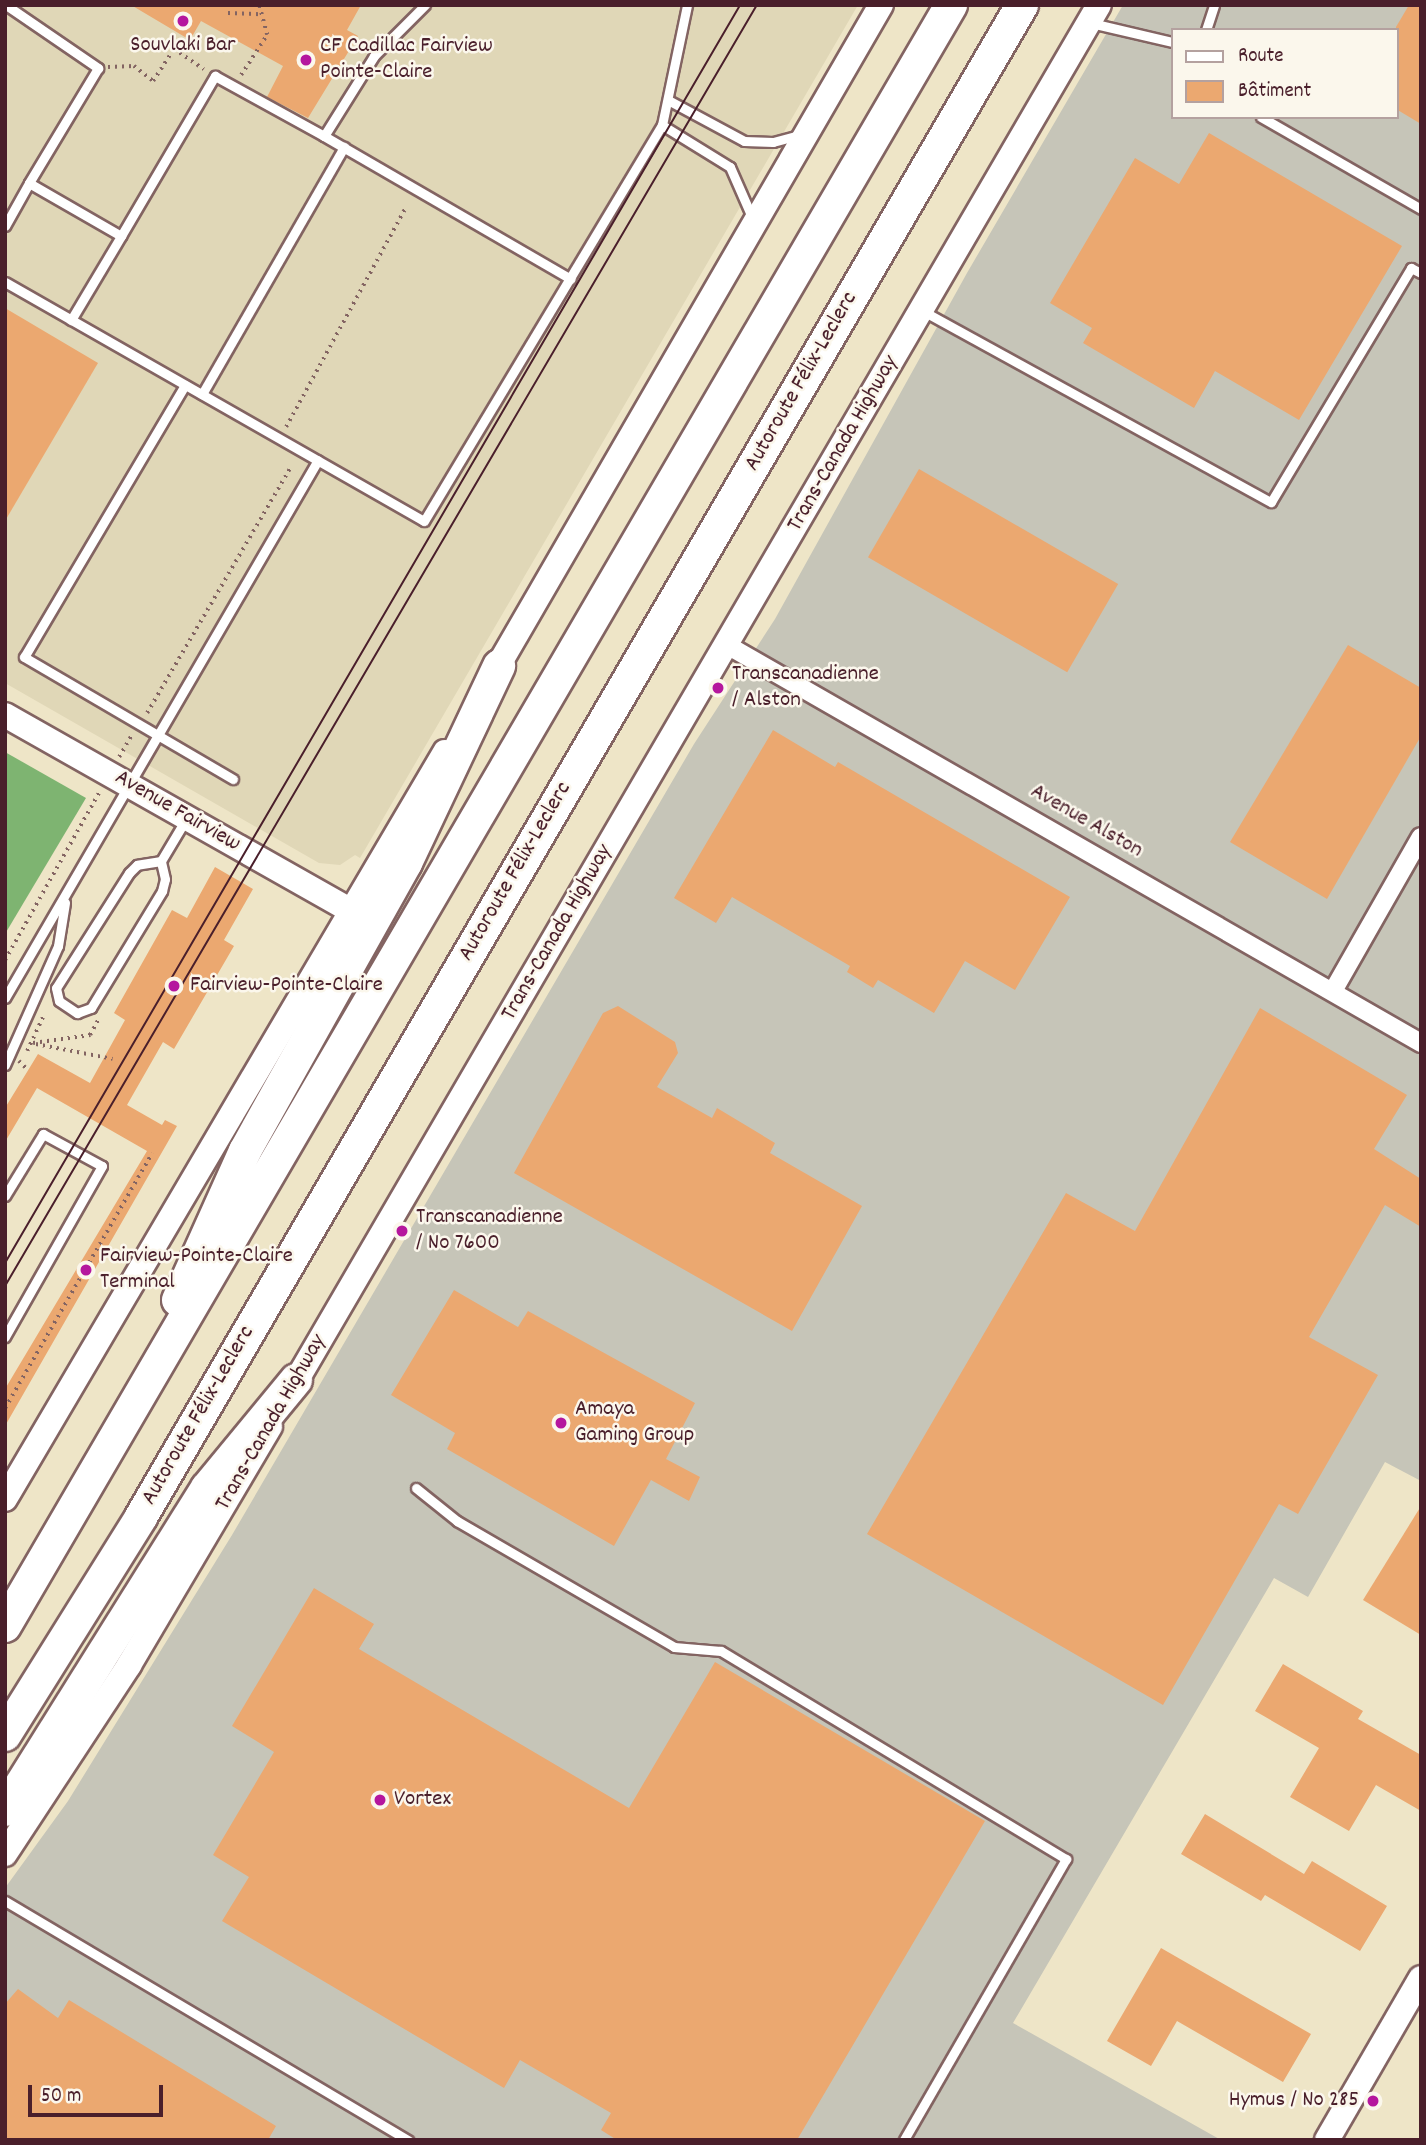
<!DOCTYPE html>
<meta charset="utf-8">
<style>
body{margin:0}
#map{position:relative;width:1426px;height:2145px;overflow:hidden;background:#eee5c7;font-family:Dekko,sans-serif}
div>[style]{position:absolute}
[style*='--x']{left:calc(var(--x)*1px);top:calc(var(--y)*1px);width:calc(var(--w)*1px);rotate:calc(var(--a)*1deg)}
.built>*{inset:0;background:#e0d7b7}
.industrial>*{inset:0;background:#c6c5b8}
.forest>*{inset:0;background:#7eb471}
.building>*{inset:0;background:#eba870;transform-origin:0 0}
.path>*{height:3.5px;margin-top:-1.75px;transform-origin:0;background:repeating-linear-gradient(90deg,#836462 0 2px,transparent 0 7px)}
.roads{filter:drop-shadow(2px 0 #836462) drop-shadow(-2px 0 #836462) drop-shadow(0 2px #836462) drop-shadow(0 -2px #836462)}
.lane>*{height:9px;margin:-4.5px;padding:0 4.5px;transform-origin:4.5px;border-radius:4.5px;background:#fff}
.street>*{height:18px;margin:-9px;padding:0 9px;transform-origin:9px;border-radius:9px;background:#fff}
.secondary>*{height:24px;margin:-12px;padding:0 12px;transform-origin:12px;border-radius:12px;background:#fff}
.highway>*{height:32px;margin:-16px;padding:0 16px;transform-origin:16px;border-radius:16px;background:#fff}
.tram>*{height:2px;margin:-1px;padding:0 1px;transform-origin:1px;border-radius:1px;background:#4a1f2b}
.dots>*{width:19px;height:19px;translate:-50% -50%;box-sizing:border-box;border:4px solid #fbf7ec;border-radius:50%}
span{translate:-50% -50%;white-space:nowrap;text-align:center;line-height:1.15;-webkit-text-stroke:5px #fbf7ec;paint-order:stroke}
.poi-label{font-size:23px;color:#4a1f2b}
.left{translate:0 -50%;text-align:left}
.right{translate:-100% -50%;text-align:right}
.street-label{font-size:23px;color:#4a1f2b}
.frame{position:absolute;inset:0;border:7px solid #4a1f2b;pointer-events:none}
.legend{position:absolute;left:1171px;top:28px;width:228px;height:91px;box-sizing:border-box;background:#fbf7ec;border:2px solid #b4a19f;margin:0;padding:9px 12px;list-style:none;font-size:21px;color:#4a1f2b}
.legend li{display:flex;align-items:center;gap:14px;height:35px}
.legend b{width:35px;border:2px solid #b4a19f}
.scale{position:absolute;left:28px;top:2085px;width:135px;height:32px;box-sizing:border-box;border:4px solid #4a1f2b;border-top:0;padding-left:9px;font-size:21px;line-height:24px;white-space:nowrap;color:#4a1f2b;-webkit-text-stroke:5px #fbf7ec;paint-order:stroke}
</style>
<div id="map">
<div class="built">
<i style="clip-path:polygon(5px 5px,858px 5px,360px 858px,355px 855px,340px 865px,319px 863px,5px 683px)"></i>
</div>
<div class="industrial">
<i style="clip-path:polygon(evenodd,1123px 5px,1421px 5px,1421px 1481px,1385px 1462px,1308px 1597px,1274px 1578px,1013px 2023px,1221px 2140px,5px 2140px,5px 1888px,68px 1801px,232px 1535px,694px 744px,775px 619px,967px 273px,1123px 5px,1172px 30px,1396px 30px,1396px 117px,1172px 117px,1172px 30px)"></i>
</div>
<div class="forest">
<i style="clip-path:polygon(5px 752px,86px 798px,5px 934px)"></i>
</div>
<div class="building">
<i style="clip-path:polygon(131px 5px,361px 5px,347px 30px,358px 36px,308px 118px,267px 97px,283px 66px,201px 21px,190px 40px)"></i>
<i style="clip-path:polygon(1409px 5px,1421px 5px,1421px 124px,1396px 109px,1396px 27px)"></i>
<i style="clip-path:polygon(1209px 133px,1402px 246px,1299px 420px,1215px 371px,1194px 408px,1083px 343px,1092px 328px,1050px 303px,1135px 158px,1179px 184px)"></i>
<i style="clip-path:polygon(5px 308px,98px 363px,5px 521px)"></i>
<i style="left:919px;top:469px;width:230px;height:102px;rotate:30deg"></i>
<i style="clip-path:polygon(1348px 645px,1421px 688px,1421px 736px,1327px 899px,1230px 842px)"></i>
<i style="clip-path:polygon(773px 730px,835px 767px,838px 762px,1070px 897px,1015px 990px,965px 961px,934px 1013px,878px 980px,873px 988px,847px 972px,850px 966px,732px 897px,716px 923px,674px 898px)"></i>
<i style="clip-path:polygon(215px 867px,253px 889px,224px 940px,234px 946px,174px 1049px,163px 1042px,127px 1105px,162px 1125px,165px 1120px,177px 1126px,5px 1426px,5px 1389px,147px 1151px,37px 1088px,5px 1142px,5px 1108px,38px 1054px,90px 1083px,125px 1020px,114px 1013px,172px 910px,187px 918px)"></i>
<i style="clip-path:polygon(618px 1006px,675px 1042px,678px 1053px,657px 1087px,712px 1118px,717px 1108px,775px 1143px,770px 1153px,862px 1206px,792px 1331px,514px 1173px,603px 1013px)"></i>
<i style="clip-path:polygon(1260px 1008px,1407px 1095px,1374px 1149px,1421px 1179px,1421px 1227px,1385px 1205px,1309px 1337px,1378px 1375px,1298px 1514px,1279px 1504px,1163px 1705px,867px 1534px,1066px 1193px,1135px 1231px)"></i>
<i style="clip-path:polygon(454px 1290px,518px 1327px,528px 1311px,695px 1403px,666px 1459px,700px 1477px,689px 1501px,651px 1480px,614px 1546px,447px 1449px,455px 1433px,391px 1395px)"></i>
<i style="clip-path:polygon(1421px 1506px,1421px 1635px,1363px 1600px)"></i>
<i style="clip-path:polygon(314px 1588px,374px 1624px,359px 1649px,629px 1808px,715px 1662px,985px 1821px,797px 2140px,617px 2140px,601px 2130px,611px 2113px,520px 2060px,504px 2088px,222px 1921px,249px 1877px,213px 1855px,274px 1752px,232px 1726px)"></i>
<i style="clip-path:polygon(1283px 1664px,1363px 1711px,1358px 1719px,1421px 1755px,1421px 1811px,1376px 1785px,1349px 1831px,1290px 1797px,1319px 1748px,1255px 1711px)"></i>
<i style="clip-path:polygon(1205px 1814px,1304px 1874px,1312px 1861px,1387px 1906px,1360px 1951px,1265px 1895px,1261px 1901px,1181px 1854px)"></i>
<i style="clip-path:polygon(1161px 1948px,1311px 2034px,1283px 2082px,1177px 2021px,1151px 2066px,1107px 2041px)"></i>
<i style="clip-path:polygon(18px 1989px,58px 2018px,69px 2000px,276px 2126px,268px 2140px,5px 2140px,5px 2004px)"></i>
</div>
<div class="path">
<i style="--x:228;--y:13;--w:33;--a:2"></i>
<i style="--x:108;--y:67;--w:26;--a:-2"></i>
<i style="--x:134;--y:66;--w:24;--a:38"></i>
<i style="--x:153;--y:81;--w:38;--a:-57"></i>
<i style="--x:174;--y:49;--w:36;--a:34"></i>
<i style="--x:241;--y:75;--w:48;--a:-57"></i>
<i style="--x:267;--y:35;--w:31;--a:-105"></i>
<i style="--x:286;--y:427;--w:251;--a:-61.4"></i>
<i style="--x:147;--y:713;--w:285;--a:-59.7"></i>
<i style="--x:119;--y:757;--w:24;--a:-60"></i>
<i style="--x:5;--y:960;--w:194;--a:-60.7"></i>
<i style="--x:33;--y:1043;--w:58;--a:-8"></i>
<i style="--x:90;--y:1035;--w:17;--a:-62"></i>
<i style="--x:36;--y:1044;--w:78;--a:11"></i>
<i style="--x:27;--y:1051;--w:38;--a:-65"></i>
<i style="--x:19;--y:1061;--w:13;--a:45"></i>
<i style="--x:5;--y:1408;--w:294;--a:-60"></i>
</div>
<div class="roads">
<div class="lane">
<i style="--x:6;--y:5;--w:112;--a:34.4"></i>
<i style="--x:98;--y:68;--w:134;--a:121"></i>
<i style="--x:29;--y:183;--w:106;--a:29.9"></i>
<i style="--x:121;--y:236;--w:186;--a:-59.6"></i>
<i style="--x:215;--y:76;--w:124;--a:28.8"></i>
<i style="--x:324;--y:136;--w:94;--a:-58"></i>
<i style="--x:374;--y:56;--w:72;--a:-45"></i>
<i style="--x:1091;--y:23;--w:83;--a:13.2"></i>
<i style="--x:1206;--y:30;--w:26;--a:-72"></i>
<i style="--x:668;--y:100;--w:86;--a:28.3"></i>
<i style="--x:744;--y:141;--w:29;--a:2"></i>
<i style="--x:773;--y:142;--w:27;--a:-15"></i>
<i style="--x:1261;--y:117;--w:185;--a:29.9"></i>
<i style="--x:662;--y:125;--w:80;--a:31.7"></i>
<i style="--x:730;--y:167;--w:55;--a:66.3"></i>
<i style="--x:324;--y:136;--w:285;--a:30.1"></i>
<i style="--x:5;--y:226;--w:49;--a:-60.8"></i>
<i style="--x:5;--y:282;--w:482;--a:29.7"></i>
<i style="--x:424;--y:521;--w:462;--a:-59"></i>
<i style="--x:662;--y:125;--w:123;--a:-78.2"></i>
<i style="--x:923;--y:311;--w:397;--a:28.8"></i>
<i style="--x:1271;--y:502;--w:273;--a:-59.1"></i>
<i style="--x:1411;--y:268;--w:11;--a:27"></i>
<i style="--x:71;--y:320;--w:98;--a:-59.2"></i>
<i style="--x:185;--y:385;--w:316;--a:120.6"></i>
<i style="--x:24;--y:657;--w:242;--a:30.3"></i>
<i style="--x:202;--y:394;--w:285;--a:-60.1"></i>
<i style="--x:161;--y:861;--w:24;--a:171"></i>
<i style="--x:137;--y:865;--w:11;--a:135"></i>
<i style="--x:129;--y:873;--w:136;--a:122.4"></i>
<i style="--x:56;--y:988;--w:13;--a:77"></i>
<i style="--x:59;--y:1001;--w:22;--a:34"></i>
<i style="--x:77;--y:1013;--w:15;--a:-20"></i>
<i style="--x:91;--y:1008;--w:137;--a:-58.7"></i>
<i style="--x:162;--y:891;--w:12;--a:-76"></i>
<i style="--x:165;--y:879;--w:18;--a:-103"></i>
<i style="--x:161;--y:861;--w:49;--a:-59.2"></i>
<i style="--x:5;--y:998;--w:622;--a:-59.81"></i>
<i style="--x:5;--y:1065;--w:130;--a:-66"></i>
<i style="--x:58;--y:946;--w:44;--a:-80.8"></i>
<i style="--x:5;--y:1196;--w:73;--a:-58.5"></i>
<i style="--x:43;--y:1134;--w:67;--a:28.5"></i>
<i style="--x:102;--y:1166;--w:197;--a:119.6"></i>
<i style="--x:416;--y:1488;--w:53;--a:38.8"></i>
<i style="--x:457;--y:1521;--w:251;--a:30.1"></i>
<i style="--x:674;--y:1647;--w:47;--a:4.9"></i>
<i style="--x:721;--y:1651;--w:403;--a:31.1"></i>
<i style="--x:1066;--y:1859;--w:324;--a:120"></i>
<i style="--x:5;--y:1901;--w:469;--a:30.7"></i>
</div>
<div class="street">
<i style="--x:727;--y:645;--w:800;--a:29.83"></i>
<i style="--x:1333;--y:991;--w:177;--a:-60.3"></i>
</div>
<div class="secondary">
<i style="--x:490;--y:680;--w:780;--a:-59.92"></i>
<i style="--x:5;--y:715;--w:395;--a:29.5"></i>
<i style="--x:288;--y:1395;--w:1609;--a:-59.74"></i>
<i style="--x:5;--y:1499;--w:867;--a:-59.5"></i>
<i style="--x:5;--y:1854;--w:226;--a:-56.7"></i>
<i style="--x:129;--y:1665;--w:277;--a:-59.4"></i>
<i style="--x:1327;--y:2140;--w:187;--a:-59.9"></i>
</div>
<div class="highway">
<i style="--x:178;--y:1300;--w:163;--a:-65.8"></i>
<i style="--x:245;--y:1151;--w:330;--a:-60.8"></i>
<i style="--x:406;--y:863;--w:218;--a:-64.7"></i>
<i style="--x:5;--y:1626;--w:1877;--a:-59.73"></i>
<i style="--x:5;--y:1735;--w:257;--a:-58"></i>
<i style="--x:141;--y:1517;--w:1750;--a:-59.77"></i>
<i style="--x:5;--y:1810;--w:380;--a:-57.9"></i>
<i style="--x:207;--y:1488;--w:140;--a:-50.5"></i>
</div>
</div>
<div class="tram">
<i style="--x:5;--y:1263;--w:1457;--a:-59.7"></i>
<i style="--x:5;--y:1286;--w:1485;--a:-59.59"></i>
</div>
<div class="dots">
<i style="left:183px;top:21px;background:#b5179e"></i>
<i style="left:306px;top:60px;background:#b5179e"></i>
<i style="left:718px;top:688px;background:#b5179e"></i>
<i style="left:174px;top:986px;background:#b5179e"></i>
<i style="left:402px;top:1231px;background:#b5179e"></i>
<i style="left:86px;top:1270px;background:#b5179e"></i>
<i style="left:561px;top:1423px;background:#b5179e"></i>
<i style="left:380px;top:1800px;background:#b5179e"></i>
<i style="left:1373px;top:2101px;background:#b5179e"></i>
</div>
<div class="poi-label">
<span style="left:183px;top:46px">Souvlaki Bar</span>
<span class="left" style="left:320px;top:60px">CF Cadillac Fairview<br>Pointe-Claire</span>
<span class="left" style="left:732px;top:688px">Transcanadienne<br>/ Alston</span>
<span class="left" style="left:190px;top:986px">Fairview-Pointe-Claire</span>
<span class="left" style="left:416px;top:1231px">Transcanadienne<br>/ No 7600</span>
<span class="left" style="left:100px;top:1270px">Fairview-Pointe-Claire<br>Terminal</span>
<span class="left" style="left:575px;top:1423px">Amaya<br>Gaming Group</span>
<span class="left" style="left:394px;top:1800px">Vortex</span>
<span class="right" style="left:1359px;top:2101px">Hymus / No 285</span>
</div>
<div class="street-label">
<span style="left:802px;top:382px;rotate:-60deg">Autoroute Félix-Leclerc</span>
<span style="left:844px;top:444px;rotate:-60deg">Trans-Canada Highway</span>
<span style="left:177px;top:812px;rotate:30deg">Avenue Fairview</span>
<span style="left:1086px;top:822px;rotate:30deg">Avenue Alston</span>
<span style="left:516px;top:872px;rotate:-60deg">Autoroute Félix-Leclerc</span>
<span style="left:558px;top:933px;rotate:-60deg">Trans-Canada Highway</span>
<span style="left:199px;top:1416px;rotate:-60deg">Autoroute Félix-Leclerc</span>
<span style="left:272px;top:1423px;rotate:-60deg">Trans-Canada Highway</span>
</div>
<div class="frame"></div>
<ul class="legend">
<li><b style="height:9px;background:#fff"></b>Route</li>
<li><b style="height:19px;background:#eba870"></b>Bâtiment</li>
</ul>
<div class="scale">50 m</div>
</div>
